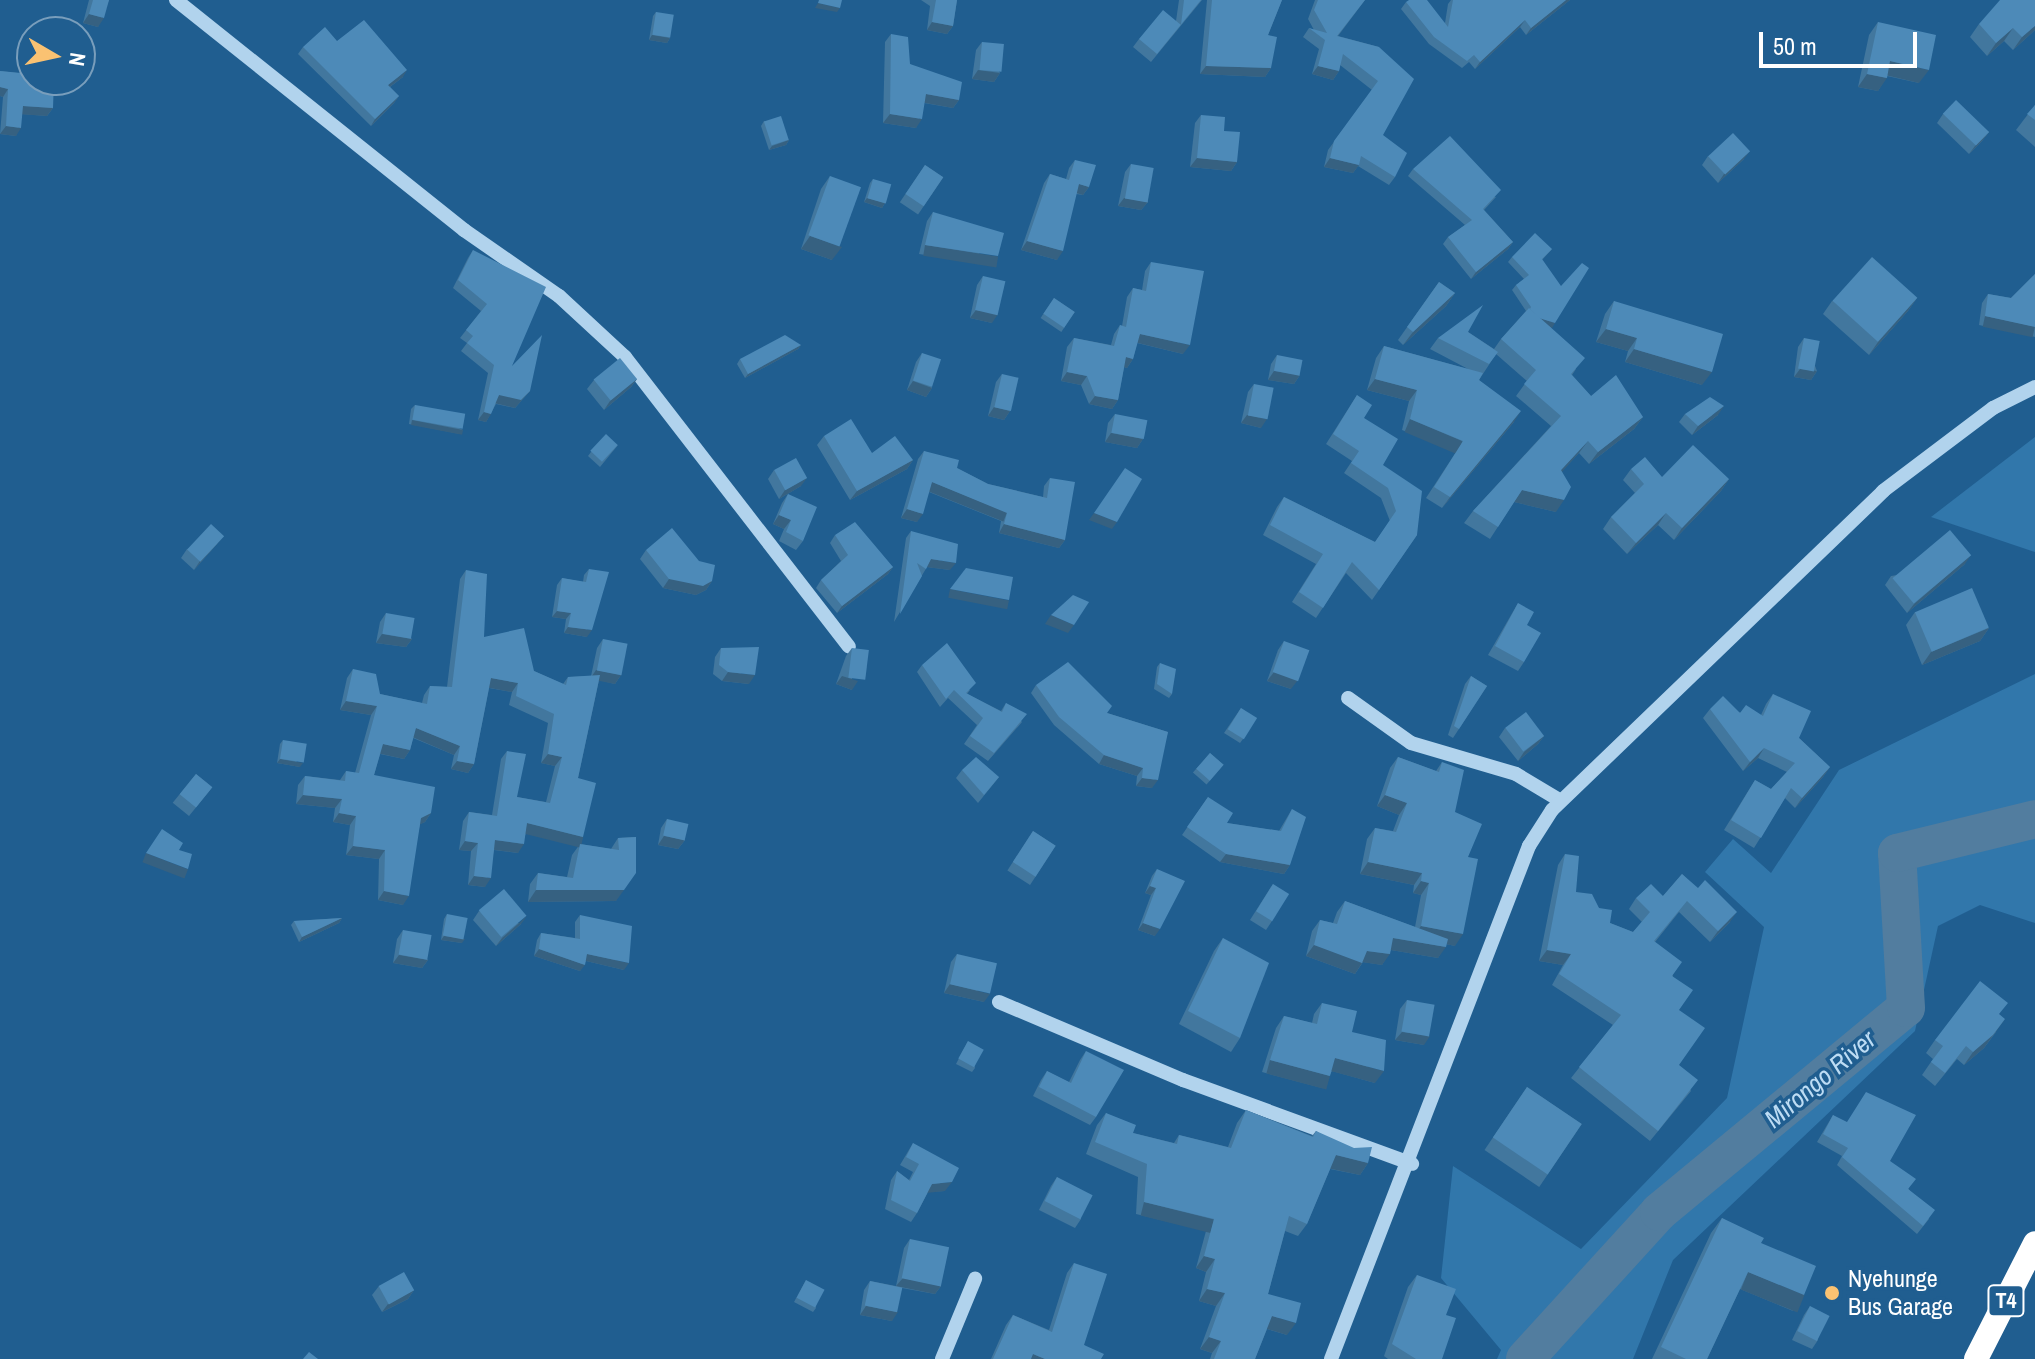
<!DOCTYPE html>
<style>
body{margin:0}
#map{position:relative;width:2035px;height:1359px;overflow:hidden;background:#205e90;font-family:"Archivo Narrow",sans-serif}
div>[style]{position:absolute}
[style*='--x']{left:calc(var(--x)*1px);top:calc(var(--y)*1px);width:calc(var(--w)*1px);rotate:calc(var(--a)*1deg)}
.green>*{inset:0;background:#3177ab}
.river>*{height:38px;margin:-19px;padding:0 19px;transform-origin:19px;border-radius:19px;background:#527d9f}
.minor>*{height:14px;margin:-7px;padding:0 7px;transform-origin:7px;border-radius:7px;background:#b1d3ed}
.highway>*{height:24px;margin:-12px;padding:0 12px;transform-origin:12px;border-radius:12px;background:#fff}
.wall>*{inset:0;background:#42779e;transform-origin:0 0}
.shaded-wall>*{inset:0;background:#366181;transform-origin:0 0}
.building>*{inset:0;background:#4d8ab8;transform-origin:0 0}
.dots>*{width:22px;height:22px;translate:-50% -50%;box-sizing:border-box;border:4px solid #205e90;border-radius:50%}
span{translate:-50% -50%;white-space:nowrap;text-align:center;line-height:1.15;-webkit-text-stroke:7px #205e90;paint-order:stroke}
.shield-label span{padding:2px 6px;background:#205e90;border:2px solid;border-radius:6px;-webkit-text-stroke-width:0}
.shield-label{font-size:22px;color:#fff;font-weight:700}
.poi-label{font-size:24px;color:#fff}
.left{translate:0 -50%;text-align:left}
.water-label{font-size:26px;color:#bddcf4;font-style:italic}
.north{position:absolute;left:16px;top:16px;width:80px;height:80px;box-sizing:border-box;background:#205e90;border:2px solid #799ebc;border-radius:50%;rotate:99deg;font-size:22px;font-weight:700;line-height:32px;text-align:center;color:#fff}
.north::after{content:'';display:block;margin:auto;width:28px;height:36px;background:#fac272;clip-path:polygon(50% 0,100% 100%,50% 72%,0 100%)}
.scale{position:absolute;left:1759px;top:32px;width:158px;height:36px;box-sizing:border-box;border:4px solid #fff;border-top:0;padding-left:10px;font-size:24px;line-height:28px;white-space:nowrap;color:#fff;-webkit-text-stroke:6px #205e90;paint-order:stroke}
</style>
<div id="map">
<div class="green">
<i style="clip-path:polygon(2035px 437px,2035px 552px,1931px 517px)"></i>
<i style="clip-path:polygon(2035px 674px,2035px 923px,1980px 905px,1938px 926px,1915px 1031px,1673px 1260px,1633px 1359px,1497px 1359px,1501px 1350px,1441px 1278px,1453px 1166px,1581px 1249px,1727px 1098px,1764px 927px,1705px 872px,1733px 839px,1771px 873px,1839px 770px)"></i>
</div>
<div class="river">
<i style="--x:1525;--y:1359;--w:199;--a:-47.6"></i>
<i style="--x:1659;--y:1212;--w:320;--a:-39.6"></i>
<i style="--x:1906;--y:1008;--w:155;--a:-93.3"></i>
<i style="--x:1897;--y:853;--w:142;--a:-13.8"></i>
</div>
<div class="minor">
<i style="--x:176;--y:0;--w:369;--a:38.6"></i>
<i style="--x:464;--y:230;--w:116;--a:34.8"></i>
<i style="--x:559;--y:296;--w:90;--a:42.7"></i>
<i style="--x:625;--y:357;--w:366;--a:52.3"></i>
<i style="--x:1348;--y:698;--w:77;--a:35.5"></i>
<i style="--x:1411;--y:743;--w:109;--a:16.4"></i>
<i style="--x:1516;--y:774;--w:52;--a:31"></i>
<i style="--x:999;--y:1002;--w:200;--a:23"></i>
<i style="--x:1183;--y:1080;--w:244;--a:20.1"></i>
<i style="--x:942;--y:1359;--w:87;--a:-67.6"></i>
<i style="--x:1331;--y:1359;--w:550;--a:-68.9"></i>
<i style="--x:1529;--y:846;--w:43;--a:-57.4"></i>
<i style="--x:1552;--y:810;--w:460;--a:-43.9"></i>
<i style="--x:1883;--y:491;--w:138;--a:-37"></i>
<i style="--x:1993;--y:408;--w:47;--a:-26.6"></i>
</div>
<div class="highway">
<i style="--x:1976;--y:1359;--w:130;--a:-63"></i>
</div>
<div class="wall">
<i style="clip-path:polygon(89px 0,109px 0,98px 27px,83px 23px)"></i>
<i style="clip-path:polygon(921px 0,957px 0,953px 26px,947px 34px,927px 30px,930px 6px)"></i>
<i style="clip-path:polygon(1179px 0,1202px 0,1151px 62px,1133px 47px,1139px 39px,1176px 21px)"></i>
<i style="clip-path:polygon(1207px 0,1282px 0,1268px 35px,1271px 68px,1265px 77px,1200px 74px)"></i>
<i style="clip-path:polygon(1315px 0,1365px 0,1338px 36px,1379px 47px,1383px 135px,1395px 177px,1389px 185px,1358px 166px,1353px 173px,1324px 167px,1328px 150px,1372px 90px,1340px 65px,1339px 71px,1333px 80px,1312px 74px,1319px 49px,1303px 37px,1309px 28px,1314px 30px,1308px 19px)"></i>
<i style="clip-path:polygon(1451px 0,1570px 0,1526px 35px,1520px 27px,1475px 69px,1469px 62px,1462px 68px,1429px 44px,1401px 9px,1406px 2px,1445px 23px,1448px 4px)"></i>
<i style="clip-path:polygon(656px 12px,670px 38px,667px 43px,649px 40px,653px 16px)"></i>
<i style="clip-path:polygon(1878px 22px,1919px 83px,1887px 76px,1878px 91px,1858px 87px,1869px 35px)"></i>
<i style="clip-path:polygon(1979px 24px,2035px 30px,2013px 50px,2004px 41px,1987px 56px,1970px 37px)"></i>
<i style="clip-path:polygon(891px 34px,910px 64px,959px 100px,953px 108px,924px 103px,916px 128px,883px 123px,885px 42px)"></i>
<i style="clip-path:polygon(337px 41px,403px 77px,390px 87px,399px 96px,394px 103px,371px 126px,298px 54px,303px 47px)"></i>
<i style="clip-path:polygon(982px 42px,1000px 73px,994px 82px,972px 79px,976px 50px)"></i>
<i style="clip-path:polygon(32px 66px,53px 108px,47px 116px,22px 114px,16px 136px,0 134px,3px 97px,0 96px,0 71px,26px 74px)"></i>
<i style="clip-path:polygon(2035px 105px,2035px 147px,2016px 130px)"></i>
<i style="clip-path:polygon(1943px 114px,1989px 132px,1982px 141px,1969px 154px,1937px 123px)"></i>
<i style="clip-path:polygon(1201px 115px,1224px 131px,1237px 162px,1231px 171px,1190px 167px,1195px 123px)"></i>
<i style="clip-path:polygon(764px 121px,789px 140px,786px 145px,769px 150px,761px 126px)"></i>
<i style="clip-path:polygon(1708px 156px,1744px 159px,1718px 183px,1702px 165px)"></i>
<i style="clip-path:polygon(1075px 160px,1089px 187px,1083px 195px,1076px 194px,1057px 260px,1021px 250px,1044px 183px,1050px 174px,1066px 179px,1069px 168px)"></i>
<i style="clip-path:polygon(1131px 164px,1148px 202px,1141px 210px,1118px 206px,1125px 172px)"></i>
<i style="left:925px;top:165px;width:22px;height:45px;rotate:34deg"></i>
<i style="clip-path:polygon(1413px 169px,1496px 197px,1484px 210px,1513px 242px,1508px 249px,1471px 279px,1443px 244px,1448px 237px,1465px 225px,1408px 176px)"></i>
<i style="clip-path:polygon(830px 176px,832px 260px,801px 249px,821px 189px)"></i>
<i style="clip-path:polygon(873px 179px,885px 203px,882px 208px,864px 202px,870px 183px)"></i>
<i style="clip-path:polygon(933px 212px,992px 265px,919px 254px,927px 221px)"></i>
<i style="clip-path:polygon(1552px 249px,1542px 260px,1551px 328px,1576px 369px,1572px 375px,1591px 396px,1643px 417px,1634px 429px,1589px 464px,1579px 453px,1562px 471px,1556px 512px,1514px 502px,1490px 539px,1464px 523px,1473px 511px,1551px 426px,1516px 396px,1527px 381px,1496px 354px,1479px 380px,1514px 422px,1442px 508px,1426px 498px,1456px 452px,1402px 430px,1409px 401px,1367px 390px,1376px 358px,1384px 346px,1468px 369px,1430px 349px,1438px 338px,1468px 332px,1494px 349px,1501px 339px,1526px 311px,1512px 290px,1516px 285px,1524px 279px,1508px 262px,1512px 257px)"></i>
<i style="clip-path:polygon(473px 250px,512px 366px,530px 391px,515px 408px,496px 404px,486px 422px,478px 420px,488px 373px,461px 351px,467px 343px,460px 338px,481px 311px,453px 288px,468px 258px)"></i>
<i style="clip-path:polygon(1151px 262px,1183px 354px,1137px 343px,1133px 359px,1127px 368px,1124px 367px,1118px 400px,1112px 409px,1089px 404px,1081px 385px,1061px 381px,1067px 347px,1074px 338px,1111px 345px,1114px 334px,1120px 325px,1122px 326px,1127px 297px,1133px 288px,1142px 290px,1145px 271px)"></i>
<i style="clip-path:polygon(2035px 274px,2035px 337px,1979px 325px,1982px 303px,1988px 294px,2011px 298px)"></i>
<i style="clip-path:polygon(983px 276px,992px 323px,970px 318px,977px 285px)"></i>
<i style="clip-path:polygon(1439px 282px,1455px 293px,1446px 306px,1403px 345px,1398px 340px)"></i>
<i style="left:1054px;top:298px;width:25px;height:24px;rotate:34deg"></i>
<i style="clip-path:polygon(1917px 298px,1908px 311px,1869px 355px,1823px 314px,1832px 301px)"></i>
<i style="clip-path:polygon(1614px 301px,1702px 385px,1625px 362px,1628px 351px,1596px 342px,1605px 314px)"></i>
<i style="clip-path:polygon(1804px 338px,1817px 371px,1811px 380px,1794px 377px,1798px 347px)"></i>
<i style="clip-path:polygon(801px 345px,798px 349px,745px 378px,737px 364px,740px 359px)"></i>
<i style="clip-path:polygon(922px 353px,932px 388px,926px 397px,907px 390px,916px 362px)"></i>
<i style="clip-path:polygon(1277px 355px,1300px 375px,1294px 384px,1268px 380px,1271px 364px)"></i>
<i style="clip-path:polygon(1002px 374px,1010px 411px,1004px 420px,988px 416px,996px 382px)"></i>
<i style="clip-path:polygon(637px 379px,631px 387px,604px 410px,587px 389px,594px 380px)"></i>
<i style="clip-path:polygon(1254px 384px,1261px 428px,1241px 423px,1248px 392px)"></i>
<i style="clip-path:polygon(1357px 395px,1364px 418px,1383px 465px,1417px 535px,1372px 600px,1346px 573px,1316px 618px,1292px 602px,1316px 564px,1263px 535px,1277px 507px,1284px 497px,1375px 542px,1390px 521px,1381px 498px,1344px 473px,1352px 461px,1326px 444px)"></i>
<i style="clip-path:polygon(415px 405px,463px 430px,460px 434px,409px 424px,411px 409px)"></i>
<i style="clip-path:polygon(1115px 414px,1143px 439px,1137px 448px,1105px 442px,1108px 423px)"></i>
<i style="clip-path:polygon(1685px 414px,1718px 415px,1692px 435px,1679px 422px)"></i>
<i style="clip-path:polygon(824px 436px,872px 453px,913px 460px,907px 469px,850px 500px,817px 445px)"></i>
<i style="clip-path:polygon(618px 445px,600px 467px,588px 456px,591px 452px)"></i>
<i style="clip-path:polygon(924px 451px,988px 484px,1043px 497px,1044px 486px,1050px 478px,1065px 540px,1059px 548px,999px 533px,1001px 521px,929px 492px,917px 522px,901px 518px,918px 459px)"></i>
<i style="clip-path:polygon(1631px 469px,1662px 477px,1729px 479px,1721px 491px,1674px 540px,1658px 525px,1627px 554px,1603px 529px,1611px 517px,1635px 493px,1623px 480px)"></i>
<i style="clip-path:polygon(774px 470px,801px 486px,779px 499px,768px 479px)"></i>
<i style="clip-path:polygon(788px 494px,803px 541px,796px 550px,779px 541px,784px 529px,773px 524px,782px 503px)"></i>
<i style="clip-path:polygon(911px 531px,950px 570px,927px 567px,894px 622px,906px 538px)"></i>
<i style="clip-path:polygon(835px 535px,893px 567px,888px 574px,837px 613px,816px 588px,821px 580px,841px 561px,830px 543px)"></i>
<i style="clip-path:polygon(217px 544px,194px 570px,181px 558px,187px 549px)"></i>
<i style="clip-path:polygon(646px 550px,712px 581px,706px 590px,696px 595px,663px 588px,640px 559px)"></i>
<i style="clip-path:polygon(1965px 564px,1907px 613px,1885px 585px,1891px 576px)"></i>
<i style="clip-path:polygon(589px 569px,587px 637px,564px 633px,566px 619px,552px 617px,557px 585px,562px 578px,583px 582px,584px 575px)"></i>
<i style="clip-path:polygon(466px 570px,484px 637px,534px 671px,563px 684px,568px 677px,591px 676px,597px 648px,603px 639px,621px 675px,615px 684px,599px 680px,578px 778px,583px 837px,577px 846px,526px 833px,518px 853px,494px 850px,485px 887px,468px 885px,471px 851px,459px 850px,463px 821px,469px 812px,492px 815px,501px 759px,507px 751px,517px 797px,546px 802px,555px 766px,541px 763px,548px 723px,509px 705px,512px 692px,489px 688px,474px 764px,468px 773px,451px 769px,454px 755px,413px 738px,410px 750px,404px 759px,380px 754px,374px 775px,431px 813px,425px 822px,420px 824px,403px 905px,378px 900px,379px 859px,346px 855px,350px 825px,333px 822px,335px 808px,296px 804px,298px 785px,305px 776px,340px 780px,346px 771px,355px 773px,371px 715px,340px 710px,347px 678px,353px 669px,380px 694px,422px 703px,424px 695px,430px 686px,447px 687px,460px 579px)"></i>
<i style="clip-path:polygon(1518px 603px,1524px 662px,1518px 671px,1488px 655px)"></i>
<i style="clip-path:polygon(1915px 612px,1989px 628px,1980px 641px,1922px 665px,1906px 625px)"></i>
<i style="clip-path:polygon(386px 613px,412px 639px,406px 647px,376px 643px,380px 622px)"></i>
<i style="clip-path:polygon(1284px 641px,1291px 689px,1267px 681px,1278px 650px)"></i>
<i style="clip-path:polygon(721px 648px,749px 684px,722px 681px,713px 674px,715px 657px)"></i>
<i style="clip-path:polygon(852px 648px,852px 690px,836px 684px,846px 656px)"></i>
<i style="clip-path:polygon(1160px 663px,1172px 694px,1169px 698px,1154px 689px,1157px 667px)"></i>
<i style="clip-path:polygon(922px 665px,970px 690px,967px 694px,1001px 711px,1006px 703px,1022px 722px,988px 761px,964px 744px,977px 725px,948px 698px,940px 707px,917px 672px)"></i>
<i style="clip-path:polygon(1471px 676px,1487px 686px,1453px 738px,1448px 735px,1465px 684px)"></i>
<i style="clip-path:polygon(1036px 685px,1107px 713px,1168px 732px,1152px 788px,1136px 786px,1137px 776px,1099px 764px,1054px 725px,1031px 693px)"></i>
<i style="clip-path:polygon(1773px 694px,1799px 738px,1830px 767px,1823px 777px,1795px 808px,1785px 798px,1754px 848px,1724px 830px,1755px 780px,1771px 789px,1787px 772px,1758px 758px,1743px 771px,1703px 718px,1710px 709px,1761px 715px,1766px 704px)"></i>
<i style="clip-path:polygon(1241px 708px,1243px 739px,1240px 743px,1224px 733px)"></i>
<i style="clip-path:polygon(1505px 728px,1544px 736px,1538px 744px,1518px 761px,1499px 737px)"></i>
<i style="clip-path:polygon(283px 740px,300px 767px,277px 763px,280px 744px)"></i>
<i style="left:1210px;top:753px;width:18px;height:26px;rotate:41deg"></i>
<i style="clip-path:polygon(1398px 757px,1436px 771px,1442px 762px,1455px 812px,1468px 857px,1455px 946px,1446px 944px,1438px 958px,1391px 950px,1382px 965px,1363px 962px,1355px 974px,1306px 956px,1312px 931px,1320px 920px,1333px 923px,1337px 912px,1345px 901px,1415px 927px,1421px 895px,1413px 893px,1414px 885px,1360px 874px,1367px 839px,1375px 828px,1393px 831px,1399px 815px,1377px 806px,1390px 768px)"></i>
<i style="clip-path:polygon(962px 770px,999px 777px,978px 803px,956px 778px)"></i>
<i style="left:196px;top:774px;width:21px;height:37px;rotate:39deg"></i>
<i style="clip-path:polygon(1208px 797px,1227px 823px,1279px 831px,1292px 809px,1290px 865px,1284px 874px,1220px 862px,1182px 835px)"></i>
<i style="clip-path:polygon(667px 819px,685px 840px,678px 849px,658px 845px,661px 828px)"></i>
<i style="left:1033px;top:831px;width:27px;height:47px;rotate:33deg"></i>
<i style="clip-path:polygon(636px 837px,616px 901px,528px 902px,530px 884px,538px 873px,567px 877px,572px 855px,580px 844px,611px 849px,618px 838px)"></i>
<i style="clip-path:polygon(1565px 854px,1576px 892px,1599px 908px,1610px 923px,1633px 932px,1642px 922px,1629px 909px,1636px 898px,1663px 896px,1682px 874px,1730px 922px,1710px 942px,1679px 912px,1655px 942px,1673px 976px,1679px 1010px,1679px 1065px,1691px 1091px,1650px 1141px,1571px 1078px,1613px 1025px,1552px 985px,1563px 965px,1539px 961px,1558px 865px)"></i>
<i style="clip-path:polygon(1157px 869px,1155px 936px,1138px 930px,1151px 895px,1145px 893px,1152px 876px)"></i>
<i style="clip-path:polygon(1273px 884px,1272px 921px,1266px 930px,1250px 920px)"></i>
<i style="clip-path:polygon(479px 911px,521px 924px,496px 946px,473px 920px)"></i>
<i style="clip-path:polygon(447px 914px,462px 943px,441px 940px,444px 919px)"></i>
<i style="clip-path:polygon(580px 915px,624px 970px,586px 961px,580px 971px,534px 956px,537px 940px,541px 933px,575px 938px,575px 922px)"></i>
<i style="clip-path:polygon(342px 918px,339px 923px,299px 942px,291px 925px,294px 921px)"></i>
<i style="clip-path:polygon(403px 930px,428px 960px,422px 968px,393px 963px,397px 939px)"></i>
<i style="clip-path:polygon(1223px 938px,1240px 1038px,1231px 1052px,1179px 1024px,1214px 951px)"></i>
<i style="clip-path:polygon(957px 954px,984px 1002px,944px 993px,951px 962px)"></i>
<i style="clip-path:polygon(1407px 1000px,1424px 1045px,1395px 1040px,1400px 1009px)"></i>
<i style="clip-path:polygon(1322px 1003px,1352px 1032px,1375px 1083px,1332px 1071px,1322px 1088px,1262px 1072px,1276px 1028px,1284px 1016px,1312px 1023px,1314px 1014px)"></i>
<i style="clip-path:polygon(2000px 1015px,1996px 1032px,1984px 1048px,1964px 1065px,1957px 1059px,1935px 1086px,1922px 1075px,1933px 1059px,1926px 1053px,1935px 1040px)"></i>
<i style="clip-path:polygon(968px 1041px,975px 1068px,972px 1072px,956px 1064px)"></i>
<i style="clip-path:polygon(1086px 1051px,1096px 1117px,1090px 1125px,1033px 1096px,1041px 1080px,1047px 1071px,1069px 1082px,1080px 1060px)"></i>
<i style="left:1527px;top:1087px;width:66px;height:76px;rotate:34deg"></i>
<i style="clip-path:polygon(1246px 1110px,1312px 1136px,1316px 1131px,1368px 1163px,1360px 1175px,1330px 1169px,1307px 1224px,1298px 1236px,1285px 1231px,1268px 1294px,1287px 1335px,1267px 1329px,1255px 1359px,1210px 1359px,1212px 1353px,1200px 1349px,1216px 1306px,1199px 1301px,1206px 1272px,1196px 1268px,1206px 1231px,1136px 1214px,1138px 1177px,1086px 1154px,1097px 1125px,1106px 1113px,1133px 1133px,1174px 1143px,1179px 1135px,1228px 1147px,1237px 1123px)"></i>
<i style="clip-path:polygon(1833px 1115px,1890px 1161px,1929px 1219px,1917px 1234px,1837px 1165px,1842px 1156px,1817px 1142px)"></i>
<i style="clip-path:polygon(913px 1143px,945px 1191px,928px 1192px,917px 1213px,911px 1222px,885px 1209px,891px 1180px,897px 1171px,909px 1180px,913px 1172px,900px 1165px)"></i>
<i style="clip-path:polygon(1057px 1177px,1081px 1219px,1075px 1228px,1039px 1210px,1051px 1186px)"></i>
<i style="clip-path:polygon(1722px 1218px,1761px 1243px,1793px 1311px,1740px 1289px,1707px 1359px,1652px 1359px,1711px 1233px)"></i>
<i style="clip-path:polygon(910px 1239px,941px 1286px,935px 1294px,902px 1288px,892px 1321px,860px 1315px,864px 1290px,870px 1281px,896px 1286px,904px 1248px)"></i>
<i style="clip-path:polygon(1074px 1263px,1084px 1345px,1101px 1359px,991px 1359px,1006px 1325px,1013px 1315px,1049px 1330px,1067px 1273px)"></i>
<i style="clip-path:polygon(1417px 1275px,1446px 1315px,1442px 1359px,1388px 1359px,1384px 1356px,1408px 1287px)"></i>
<i style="clip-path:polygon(806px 1280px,816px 1308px,813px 1312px,794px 1302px)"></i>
<i style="clip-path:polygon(379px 1286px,414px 1290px,408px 1299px,382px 1312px,372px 1295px)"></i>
<i style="clip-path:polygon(1810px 1306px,1818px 1340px,1812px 1349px,1792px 1340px,1804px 1315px)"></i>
</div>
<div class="shaded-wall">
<i style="clip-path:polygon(1566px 0,1570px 0,1526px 35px,1531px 28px)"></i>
<i style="clip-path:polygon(818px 3px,840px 8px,837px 12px,815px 8px)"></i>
<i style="clip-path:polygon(89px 14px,104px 18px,98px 27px,83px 23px)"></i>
<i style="clip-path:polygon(1525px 20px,1520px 27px,1475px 69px,1480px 62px)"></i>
<i style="clip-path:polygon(932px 22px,953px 26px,947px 34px,927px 30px)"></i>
<i style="clip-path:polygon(2035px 26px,2035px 30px,2013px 50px,2022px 37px)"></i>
<i style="clip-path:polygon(2013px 28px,2004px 41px,1987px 56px,1996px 43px)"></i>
<i style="clip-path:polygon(652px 35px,670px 38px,667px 43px,649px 40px)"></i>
<i style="clip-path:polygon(1890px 61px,1929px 70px,1919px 83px,1881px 74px)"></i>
<i style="clip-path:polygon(1206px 66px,1271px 68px,1265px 77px,1200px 74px)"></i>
<i style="clip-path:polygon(1318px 66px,1339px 71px,1333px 80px,1312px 74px)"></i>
<i style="clip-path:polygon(407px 70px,403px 77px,383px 92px,388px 85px)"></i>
<i style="clip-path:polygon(978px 70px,1000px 73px,994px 82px,972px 79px)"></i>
<i style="clip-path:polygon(1867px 74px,1887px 78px,1878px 91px,1858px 87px)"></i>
<i style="clip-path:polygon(0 87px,8px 89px,3px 97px,0 96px)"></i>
<i style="clip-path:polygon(926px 94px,959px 100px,953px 108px,920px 102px)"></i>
<i style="clip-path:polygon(399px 96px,394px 103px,371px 126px,375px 119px)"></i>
<i style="clip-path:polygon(23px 106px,53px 108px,47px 116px,17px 114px)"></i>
<i style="clip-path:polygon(890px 114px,922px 119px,916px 128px,883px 123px)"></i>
<i style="clip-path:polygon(6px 126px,21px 128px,16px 136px,0 134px)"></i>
<i style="clip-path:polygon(1989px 132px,1982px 141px,1969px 154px,1975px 146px)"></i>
<i style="clip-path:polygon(789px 140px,786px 145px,769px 150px,772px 146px)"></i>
<i style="clip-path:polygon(1750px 151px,1744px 159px,1718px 183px,1724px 174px)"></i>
<i style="clip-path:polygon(1197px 158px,1237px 162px,1231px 171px,1190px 167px)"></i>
<i style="clip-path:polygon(1330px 158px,1359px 165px,1353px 173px,1324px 167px)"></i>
<i style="clip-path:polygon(1079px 184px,1089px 187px,1083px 195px,1073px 192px)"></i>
<i style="clip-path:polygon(867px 198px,885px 203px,882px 208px,864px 202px)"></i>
<i style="clip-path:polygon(1124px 198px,1148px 202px,1141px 210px,1118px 206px)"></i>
<i style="clip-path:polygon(810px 236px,842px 247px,832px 260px,801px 249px)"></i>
<i style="clip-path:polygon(1027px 241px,1063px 251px,1057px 260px,1021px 250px)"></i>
<i style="clip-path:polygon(1513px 242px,1508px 249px,1471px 279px,1476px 272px)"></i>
<i style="left:925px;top:245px;width:74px;height:11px;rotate:9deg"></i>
<i style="clip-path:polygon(1455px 293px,1446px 306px,1403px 345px,1413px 332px)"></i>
<i style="clip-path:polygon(1917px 298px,1908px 311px,1869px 355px,1878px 342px)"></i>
<i style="clip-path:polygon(976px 310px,998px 314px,992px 323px,970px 318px)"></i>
<i style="clip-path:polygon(1525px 313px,1555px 323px,1552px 328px)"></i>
<i style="left:1985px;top:316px;width:51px;height:11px;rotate:12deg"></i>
<i style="clip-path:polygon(1606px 329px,1637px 338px,1628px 351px,1596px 342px)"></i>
<i style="clip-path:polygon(1140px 334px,1190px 345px,1183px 354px,1134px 342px)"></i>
<i style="clip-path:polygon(801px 345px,798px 349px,745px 378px,748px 374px)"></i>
<i style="clip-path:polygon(1634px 349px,1712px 372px,1702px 385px,1625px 362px)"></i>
<i style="clip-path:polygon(1126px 357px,1133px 359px,1127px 368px,1120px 366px)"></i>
<i style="clip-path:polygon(1800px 369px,1817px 371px,1811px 380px,1794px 377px)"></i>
<i style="clip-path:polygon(1274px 371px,1300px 375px,1294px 384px,1268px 380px)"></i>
<i style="clip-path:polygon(1067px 372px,1087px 376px,1081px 385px,1061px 381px)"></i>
<i style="clip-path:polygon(637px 379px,631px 387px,604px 410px,610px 401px)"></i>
<i style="clip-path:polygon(1375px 379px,1417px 390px,1409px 401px,1367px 390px)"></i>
<i style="clip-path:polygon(913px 381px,932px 388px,926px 397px,907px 390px)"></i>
<i style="clip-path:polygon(530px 391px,515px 408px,494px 403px,499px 395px)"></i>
<i style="clip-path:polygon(1095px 396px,1118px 400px,1112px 409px,1089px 404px)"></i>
<i style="clip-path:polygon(1724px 406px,1718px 415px,1692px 435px,1698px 426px)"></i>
<i style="clip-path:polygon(994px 407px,1010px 411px,1004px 420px,988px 416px)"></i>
<i style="clip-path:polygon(1521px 411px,1514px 422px,1442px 508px,1450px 497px)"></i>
<i style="clip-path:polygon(484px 412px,491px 414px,486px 422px,478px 420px)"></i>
<i style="clip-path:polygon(1247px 415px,1267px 419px,1261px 428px,1241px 423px)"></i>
<i style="clip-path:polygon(1643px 417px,1634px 429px,1589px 464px,1598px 452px)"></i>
<i style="left:1410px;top:419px;width:57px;height:14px;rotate:23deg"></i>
<i style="left:412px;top:420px;width:52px;height:5px;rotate:11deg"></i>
<i style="clip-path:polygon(1111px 433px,1143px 439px,1137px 448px,1105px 442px)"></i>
<i style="clip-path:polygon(1588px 441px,1579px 453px,1553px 482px,1561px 470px)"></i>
<i style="clip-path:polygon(913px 460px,907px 469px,850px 500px,857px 491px)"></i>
<i style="clip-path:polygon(807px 478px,801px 486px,779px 499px,785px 490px)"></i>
<i style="clip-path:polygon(1729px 479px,1721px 491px,1674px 540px,1682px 528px)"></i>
<i style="left:932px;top:482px;width:81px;height:10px;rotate:22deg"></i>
<i style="clip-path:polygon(1522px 490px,1564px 500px,1556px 512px,1514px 502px)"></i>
<i style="clip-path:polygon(907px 509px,923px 514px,917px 522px,901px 518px)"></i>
<i style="clip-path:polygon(1094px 513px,1117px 522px,1112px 529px,1089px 520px)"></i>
<i style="clip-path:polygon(1666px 513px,1658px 525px,1627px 554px,1636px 543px)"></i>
<i style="clip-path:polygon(779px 515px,791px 520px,784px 529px,773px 524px)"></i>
<i style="clip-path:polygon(1004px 524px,1065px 540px,1059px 548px,999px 533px)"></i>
<i style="clip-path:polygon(224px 536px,217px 544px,194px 570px,200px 561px)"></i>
<i style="clip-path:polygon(1971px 555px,1965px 564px,1907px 613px,1914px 604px)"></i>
<i style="clip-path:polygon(931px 559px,956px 563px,950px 570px,926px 567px)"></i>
<i style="clip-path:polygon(893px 567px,888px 574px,837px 613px,842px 606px)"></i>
<i style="clip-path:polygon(669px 579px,712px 581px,706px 590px,696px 595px,663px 588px)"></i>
<i style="left:950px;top:589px;width:60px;height:9px;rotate:11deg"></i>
<i style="clip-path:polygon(557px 611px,571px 613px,566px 619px,552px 617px)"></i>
<i style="clip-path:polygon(1051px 615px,1074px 625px,1068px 633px,1045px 624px)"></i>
<i style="clip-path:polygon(568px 627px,592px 630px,587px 637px,564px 633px)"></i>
<i style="clip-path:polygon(1989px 628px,1980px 641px,1922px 665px,1931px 652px)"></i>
<i style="clip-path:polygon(382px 634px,412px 639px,406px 647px,376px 643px)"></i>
<i style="clip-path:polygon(596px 670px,621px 675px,615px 684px,590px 679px)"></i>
<i style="clip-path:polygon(728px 672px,755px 675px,749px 684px,722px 681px)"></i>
<i style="clip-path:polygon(1274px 672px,1298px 680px,1291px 689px,1267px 681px)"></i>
<i style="clip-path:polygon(842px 676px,858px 681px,852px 690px,836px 684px)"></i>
<i style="clip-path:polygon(491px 678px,518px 683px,512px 692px,485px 687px)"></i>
<i style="clip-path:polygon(346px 701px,377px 706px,371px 715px,340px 710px)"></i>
<i style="clip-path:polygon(416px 728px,460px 746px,454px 755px,410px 736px)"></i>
<i style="clip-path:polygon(1544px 736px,1538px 744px,1518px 761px,1524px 752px)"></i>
<i style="clip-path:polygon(383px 744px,410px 750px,404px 759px,377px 753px)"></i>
<i style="clip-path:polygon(1764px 748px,1758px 758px,1743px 771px,1750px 762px)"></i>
<i style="clip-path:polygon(548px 754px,562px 757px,555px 766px,541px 763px)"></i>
<i style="clip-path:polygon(1104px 755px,1143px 768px,1137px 776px,1099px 764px)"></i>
<i style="clip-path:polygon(280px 759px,303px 763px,300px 767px,277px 763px)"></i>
<i style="clip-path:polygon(457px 761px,474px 764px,468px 773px,451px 769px)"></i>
<i style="clip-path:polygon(1830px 767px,1823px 777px,1795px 808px,1802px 798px)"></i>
<i style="clip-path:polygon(1142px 778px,1158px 780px,1152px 788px,1136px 786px)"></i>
<i style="clip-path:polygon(303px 795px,342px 799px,335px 808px,296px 804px)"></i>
<i style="clip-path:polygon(1385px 795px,1407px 803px,1399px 815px,1377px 806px)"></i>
<i style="clip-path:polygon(339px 813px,356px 816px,350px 825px,333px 822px)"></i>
<i style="clip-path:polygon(431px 813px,425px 822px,415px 827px,421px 818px)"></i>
<i style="left:527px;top:823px;width:58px;height:11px;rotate:14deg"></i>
<i style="clip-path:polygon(664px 836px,685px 840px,678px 849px,658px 845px)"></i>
<i style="clip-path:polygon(495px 840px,524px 844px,518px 853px,489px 849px)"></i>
<i style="clip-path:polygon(465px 841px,478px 843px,471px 851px,459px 850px)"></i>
<i style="clip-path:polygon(353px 846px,385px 850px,379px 859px,346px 855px)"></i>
<i style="left:146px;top:853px;width:45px;height:10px;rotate:21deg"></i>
<i style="clip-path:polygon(1226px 854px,1290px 865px,1284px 874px,1220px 862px)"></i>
<i style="clip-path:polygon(1368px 862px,1422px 873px,1414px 885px,1360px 874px)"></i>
<i style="clip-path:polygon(474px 876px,491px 878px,485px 887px,468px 885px)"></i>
<i style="clip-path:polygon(1421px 881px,1429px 883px,1421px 895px,1413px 893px)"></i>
<i style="clip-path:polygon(1150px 886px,1156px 888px,1151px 895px,1145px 893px)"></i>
<i style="clip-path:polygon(536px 890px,624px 890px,616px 901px,528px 902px)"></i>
<i style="clip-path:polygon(384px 891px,409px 896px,403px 905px,378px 900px)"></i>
<i style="clip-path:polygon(1737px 912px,1730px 922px,1710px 942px,1718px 931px)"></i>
<i style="clip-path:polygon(527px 916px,521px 924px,496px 946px,502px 938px)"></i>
<i style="clip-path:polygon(342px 918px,339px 923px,299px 942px,302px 937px)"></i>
<i style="clip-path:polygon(1143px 923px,1160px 929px,1155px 936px,1138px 930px)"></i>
<i style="clip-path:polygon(1421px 926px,1463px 934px,1455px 946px,1413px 937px)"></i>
<i style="clip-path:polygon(444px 936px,465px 939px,462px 943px,441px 940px)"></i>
<i style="clip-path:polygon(1393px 938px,1446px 947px,1438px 958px,1385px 949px)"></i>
<i style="clip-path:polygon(1314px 945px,1367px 951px,1390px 954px,1382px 965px,1361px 962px,1362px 963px,1355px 974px,1306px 956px)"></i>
<i style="clip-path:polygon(539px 949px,585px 965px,580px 971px,534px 956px)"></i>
<i style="clip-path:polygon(1547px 950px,1571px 954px,1563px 965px,1539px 961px)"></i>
<i style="clip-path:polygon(587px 954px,629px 963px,624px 970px,582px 960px)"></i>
<i style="clip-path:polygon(399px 955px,428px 960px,422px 968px,393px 963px)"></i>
<i style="clip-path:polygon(950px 984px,990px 994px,984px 1002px,944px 993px)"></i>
<i style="clip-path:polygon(2005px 1019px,1984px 1048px,1964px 1065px,1973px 1052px)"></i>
<i style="clip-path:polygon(1402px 1032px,1430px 1036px,1424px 1045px,1395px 1040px)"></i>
<i style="clip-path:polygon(1335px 1058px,1384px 1071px,1375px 1083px,1327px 1070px)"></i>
<i style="left:1270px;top:1060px;width:62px;height:14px;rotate:15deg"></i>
<i style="clip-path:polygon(1336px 1155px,1368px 1163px,1360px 1175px,1327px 1168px)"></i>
<i style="clip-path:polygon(952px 1182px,945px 1191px,926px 1193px,932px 1184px)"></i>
<i style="left:1144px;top:1202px;width:72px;height:14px;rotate:14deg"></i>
<i style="clip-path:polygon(1204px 1256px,1215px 1259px,1206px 1272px,1196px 1268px)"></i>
<i style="left:1748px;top:1272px;width:61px;height:19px;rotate:22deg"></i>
<i style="clip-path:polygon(903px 1278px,941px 1286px,935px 1294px,896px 1286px)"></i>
<i style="clip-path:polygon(1207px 1289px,1225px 1293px,1216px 1306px,1199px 1301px)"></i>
<i style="clip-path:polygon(414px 1290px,408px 1299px,382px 1312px,388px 1304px)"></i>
<i style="clip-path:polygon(866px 1306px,898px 1312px,892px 1321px,860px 1315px)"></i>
<i style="clip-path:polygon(1272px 1316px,1296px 1323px,1287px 1335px,1264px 1328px)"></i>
<i style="clip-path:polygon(1209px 1337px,1221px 1341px,1212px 1353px,1200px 1349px)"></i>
<i style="clip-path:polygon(1033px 1354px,1045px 1359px,1030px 1359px)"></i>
</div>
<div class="building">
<i style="clip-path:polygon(93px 0,109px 0,104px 18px,89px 14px)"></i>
<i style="clip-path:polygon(819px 0,842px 0,840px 8px,818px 3px)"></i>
<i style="clip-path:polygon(936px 0,957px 0,953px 26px,932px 22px)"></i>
<i style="clip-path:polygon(1184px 0,1201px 0,1157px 54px,1139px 39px,1163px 10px,1181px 25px)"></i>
<i style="clip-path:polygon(1212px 0,1282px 0,1268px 35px,1277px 37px,1271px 68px,1206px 66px)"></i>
<i style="clip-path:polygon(1318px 0,1365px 0,1337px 36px,1379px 47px,1414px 79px,1383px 135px,1407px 153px,1395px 177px,1361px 156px,1359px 165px,1330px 158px,1334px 141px,1378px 81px,1343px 54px,1339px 71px,1318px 66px,1325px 40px,1309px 28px,1327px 33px,1314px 10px)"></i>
<i style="clip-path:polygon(1409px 0,1427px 0,1448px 27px,1453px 0,1566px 0,1531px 28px,1525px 20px,1480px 62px,1474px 55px,1467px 61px,1434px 37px,1406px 2px)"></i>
<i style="clip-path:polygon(2000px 0,2035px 0,2035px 26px,2022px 37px,2013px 28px,1996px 43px,1979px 24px)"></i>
<i style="left:656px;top:12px;width:18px;height:23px;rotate:9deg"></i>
<i style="clip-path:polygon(364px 20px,407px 70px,388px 85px,399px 96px,375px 119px,303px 47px,325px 27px,337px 41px)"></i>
<i style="clip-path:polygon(1878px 22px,1936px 35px,1929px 70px,1890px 61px,1887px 78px,1867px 74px)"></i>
<i style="clip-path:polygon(891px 34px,908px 37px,910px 64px,962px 82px,959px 100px,926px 94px,922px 119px,890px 114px)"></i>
<i style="left:982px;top:42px;width:22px;height:28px;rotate:5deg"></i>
<i style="clip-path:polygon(32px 66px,32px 80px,54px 80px,53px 108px,23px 106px,21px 128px,6px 126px,8px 89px,0 87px,0 71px,31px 74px)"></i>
<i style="left:1956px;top:100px;width:46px;height:19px;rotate:44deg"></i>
<i style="clip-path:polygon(2035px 105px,2035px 120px,2027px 114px)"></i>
<i style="clip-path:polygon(1201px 115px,1225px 117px,1224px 131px,1240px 132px,1237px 162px,1197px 158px)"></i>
<i style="left:781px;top:116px;width:25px;height:18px;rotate:72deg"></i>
<i style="left:1733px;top:133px;width:25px;height:34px;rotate:47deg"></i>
<i style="clip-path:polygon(1450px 136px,1501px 190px,1483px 209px,1513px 242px,1476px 272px,1448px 237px,1472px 220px,1413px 169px)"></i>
<i style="clip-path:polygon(1075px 160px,1096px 165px,1089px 187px,1079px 184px,1063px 251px,1027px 241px,1050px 174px,1069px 180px)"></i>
<i style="left:1131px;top:164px;width:23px;height:35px;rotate:10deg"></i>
<i style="left:925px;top:165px;width:22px;height:35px;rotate:34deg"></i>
<i style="left:830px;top:176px;width:33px;height:63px;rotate:20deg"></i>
<i style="left:873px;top:179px;width:19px;height:20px;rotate:16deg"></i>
<i style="clip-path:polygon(933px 212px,1004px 233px,998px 256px,925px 245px)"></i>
<i style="clip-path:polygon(1535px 233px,1552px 249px,1542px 259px,1561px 286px,1582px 263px,1589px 268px,1555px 323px,1539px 318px,1530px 309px,1531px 307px,1516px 285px,1529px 275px,1512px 257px)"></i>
<i style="clip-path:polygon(473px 250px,546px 287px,512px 366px,542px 335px,530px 391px,521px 400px,499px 395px,491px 414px,484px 412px,494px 365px,467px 343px,473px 336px,466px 330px,487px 304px,458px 280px)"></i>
<i style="left:1872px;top:257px;width:61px;height:59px;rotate:42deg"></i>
<i style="clip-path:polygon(1151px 262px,1204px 271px,1190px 345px,1140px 334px,1133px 359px,1126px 357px,1118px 400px,1095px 396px,1087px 376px,1067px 372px,1074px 338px,1114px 346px,1120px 325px,1126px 327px,1133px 288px,1146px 291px)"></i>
<i style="clip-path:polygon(2035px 274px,2035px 327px,1985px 316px,1988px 294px,2011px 298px)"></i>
<i style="left:983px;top:276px;width:23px;height:35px;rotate:13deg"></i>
<i style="clip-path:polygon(1439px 282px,1455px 293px,1413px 332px,1407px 327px)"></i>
<i style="left:1054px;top:298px;width:25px;height:19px;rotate:34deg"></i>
<i style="clip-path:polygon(1614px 301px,1723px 334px,1712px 372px,1634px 349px,1637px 338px,1606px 329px)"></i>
<i style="clip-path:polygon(1483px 305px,1468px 332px,1498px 352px,1489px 364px,1438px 338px)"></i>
<i style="clip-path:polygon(1529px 308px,1585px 358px,1571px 374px,1591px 396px,1616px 375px,1643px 417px,1598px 452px,1588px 441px,1561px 470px,1571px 487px,1564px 500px,1522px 490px,1498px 527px,1473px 511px,1561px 416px,1524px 384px,1536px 370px,1501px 339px)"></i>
<i style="clip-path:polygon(785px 335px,801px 345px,748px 374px,740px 359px)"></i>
<i style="left:1804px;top:338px;width:16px;height:31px;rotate:11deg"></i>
<i style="clip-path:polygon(1384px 346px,1483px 373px,1479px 380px,1521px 411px,1450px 497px,1434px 487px,1463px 441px,1410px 419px,1417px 390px,1375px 379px)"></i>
<i style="left:922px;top:353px;width:20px;height:29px;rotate:18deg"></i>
<i style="left:1277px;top:355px;width:26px;height:16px;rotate:11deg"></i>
<i style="left:620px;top:358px;width:27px;height:34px;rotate:51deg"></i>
<i style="left:1002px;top:374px;width:17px;height:34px;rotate:13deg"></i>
<i style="left:1254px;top:384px;width:20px;height:32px;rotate:11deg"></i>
<i style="clip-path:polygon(1357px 395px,1372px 405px,1364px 418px,1398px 439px,1383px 465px,1422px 491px,1417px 535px,1379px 590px,1352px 562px,1323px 608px,1299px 592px,1323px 554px,1270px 525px,1284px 497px,1375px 542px,1396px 511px,1388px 488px,1351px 463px,1359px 451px,1333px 434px)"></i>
<i style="clip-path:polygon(1710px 397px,1724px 406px,1698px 426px,1685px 414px)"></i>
<i style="left:415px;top:405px;width:51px;height:15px;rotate:10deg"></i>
<i style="left:1115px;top:414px;width:33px;height:19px;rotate:11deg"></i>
<i style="clip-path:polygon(851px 419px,872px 453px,895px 436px,913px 460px,857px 491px,824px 436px)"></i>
<i style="left:606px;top:434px;width:16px;height:23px;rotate:43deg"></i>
<i style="clip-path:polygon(1693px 445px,1729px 479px,1682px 528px,1666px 513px,1636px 543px,1611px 517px,1644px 484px,1631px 469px,1645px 457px,1662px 477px)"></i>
<i style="clip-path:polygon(924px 451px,959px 460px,957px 468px,988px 484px,1047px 498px,1050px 478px,1075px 482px,1065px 540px,1004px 524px,1007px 513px,932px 482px,923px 514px,907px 509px)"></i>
<i style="left:796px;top:458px;width:23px;height:25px;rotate:61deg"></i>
<i style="clip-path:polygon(1125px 468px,1142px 479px,1117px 522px,1094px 513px)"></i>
<i style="clip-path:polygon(788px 494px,817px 507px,803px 541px,786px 532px,791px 520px,779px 515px)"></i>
<i style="clip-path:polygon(855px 522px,893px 567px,842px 606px,821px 580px,848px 555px,835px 535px)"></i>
<i style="left:211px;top:524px;width:18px;height:35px;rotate:43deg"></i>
<i style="clip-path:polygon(672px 528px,699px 561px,715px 565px,712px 581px,703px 586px,669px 579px,646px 550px)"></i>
<i style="left:1950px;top:530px;width:33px;height:75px;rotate:50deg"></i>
<i style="clip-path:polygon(911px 531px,958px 544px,956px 563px,931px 559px,926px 569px,917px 563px,922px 576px,900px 614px)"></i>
<i style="clip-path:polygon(966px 568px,1013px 577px,1009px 600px,950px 589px)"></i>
<i style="clip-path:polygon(589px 569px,609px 572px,592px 630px,568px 627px,571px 613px,557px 611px,562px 578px,586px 582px)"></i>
<i style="clip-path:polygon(466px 570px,487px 574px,484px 637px,524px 628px,534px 671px,566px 685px,568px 677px,600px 675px,578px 778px,596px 783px,583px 837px,527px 823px,524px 844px,495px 840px,491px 878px,474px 876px,478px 843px,465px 841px,469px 812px,497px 816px,507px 751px,526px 754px,517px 797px,550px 803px,562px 757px,548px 754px,554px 714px,516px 696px,518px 683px,491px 678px,474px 764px,457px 761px,460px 746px,416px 728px,410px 750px,383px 744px,374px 775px,435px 787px,431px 813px,421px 818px,409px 896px,384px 891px,385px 850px,353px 846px,356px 816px,339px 813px,342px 799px,303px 795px,305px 776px,345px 781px,346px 771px,359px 773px,377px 706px,346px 701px,353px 669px,376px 674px,380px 694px,427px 704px,430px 686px,452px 687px)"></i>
<i style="left:1972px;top:588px;width:43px;height:62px;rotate:67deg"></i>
<i style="clip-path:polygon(1073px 595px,1089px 602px,1074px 625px,1051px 615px)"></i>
<i style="clip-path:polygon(1518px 603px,1534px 612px,1527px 625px,1541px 633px,1524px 662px,1495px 646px)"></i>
<i style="left:386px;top:613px;width:29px;height:21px;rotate:10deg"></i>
<i style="left:603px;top:639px;width:25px;height:32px;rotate:11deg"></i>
<i style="left:1284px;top:641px;width:27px;height:33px;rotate:20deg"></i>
<i style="clip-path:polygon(947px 643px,976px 683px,966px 693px,1002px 712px,1006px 703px,1027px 714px,994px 753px,970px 736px,983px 718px,954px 690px,946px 699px,922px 665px)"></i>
<i style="clip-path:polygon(759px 647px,755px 675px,728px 672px,719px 665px,721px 648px)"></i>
<i style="left:852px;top:648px;width:17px;height:30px;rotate:7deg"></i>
<i style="clip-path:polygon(1068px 662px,1112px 706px,1107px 713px,1168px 732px,1158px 780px,1142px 778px,1143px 768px,1104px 755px,1059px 717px,1036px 685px)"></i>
<i style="clip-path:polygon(1160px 663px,1176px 669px,1172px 694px,1157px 684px)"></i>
<i style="clip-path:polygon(1471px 676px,1487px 686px,1459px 729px,1454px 726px)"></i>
<i style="clip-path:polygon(1773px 694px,1811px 711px,1799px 738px,1830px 767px,1802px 798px,1791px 788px,1761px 838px,1731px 820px,1755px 780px,1771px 789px,1795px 763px,1764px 748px,1750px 762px,1710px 709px,1723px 696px,1740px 713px,1746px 705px,1763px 716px)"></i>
<i style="left:1241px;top:708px;width:19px;height:25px;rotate:32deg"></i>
<i style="left:1526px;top:712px;width:30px;height:26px;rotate:53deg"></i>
<i style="left:283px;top:740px;width:24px;height:19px;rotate:9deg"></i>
<i style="left:1210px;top:753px;width:18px;height:21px;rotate:41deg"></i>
<i style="clip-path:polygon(976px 757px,999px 777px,984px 795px,962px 770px)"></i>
<i style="clip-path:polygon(1398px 757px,1439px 772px,1442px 762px,1464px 770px,1455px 812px,1482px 824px,1468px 857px,1478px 859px,1463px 934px,1421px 926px,1429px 883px,1421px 881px,1422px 873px,1368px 862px,1375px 828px,1396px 832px,1407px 803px,1385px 795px)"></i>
<i style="left:196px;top:774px;width:21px;height:26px;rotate:39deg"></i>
<i style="clip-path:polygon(1208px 797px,1233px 813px,1227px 823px,1281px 831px,1292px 809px,1306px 817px,1290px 865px,1226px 854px,1187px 827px)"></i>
<i style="left:667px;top:819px;width:22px;height:17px;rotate:13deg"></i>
<i style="clip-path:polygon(162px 829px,183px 843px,179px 850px,192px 854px,188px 869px,146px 853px)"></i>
<i style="left:1033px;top:831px;width:27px;height:37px;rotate:33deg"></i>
<i style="clip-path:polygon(636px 837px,636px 873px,624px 890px,536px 890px,538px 873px,573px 878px,580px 844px,619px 850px,618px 838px)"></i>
<i style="clip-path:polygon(1565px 854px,1579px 856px,1576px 892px,1592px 894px,1599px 908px,1612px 910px,1610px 923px,1633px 932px,1650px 912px,1636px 898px,1651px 884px,1663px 896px,1682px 874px,1698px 888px,1705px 880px,1737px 912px,1718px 931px,1687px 901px,1654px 941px,1682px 962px,1672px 976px,1693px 990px,1679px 1010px,1705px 1028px,1679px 1065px,1698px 1080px,1658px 1131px,1579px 1067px,1621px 1015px,1559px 974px,1571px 954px,1547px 950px)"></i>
<i style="clip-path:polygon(1157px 869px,1185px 881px,1160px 929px,1143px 923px,1156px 888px,1150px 886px)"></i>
<i style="left:1273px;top:884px;width:19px;height:32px;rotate:32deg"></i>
<i style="left:504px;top:889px;width:35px;height:33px;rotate:50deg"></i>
<i style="clip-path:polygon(1345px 901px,1448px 939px,1446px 947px,1393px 938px,1390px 954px,1367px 951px,1362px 963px,1314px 945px,1320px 920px,1337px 924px)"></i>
<i style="left:447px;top:914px;width:21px;height:22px;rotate:11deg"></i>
<i style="clip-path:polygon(580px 915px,632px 926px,629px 963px,587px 954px,585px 965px,539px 949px,541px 933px,580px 939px)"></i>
<i style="clip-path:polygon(342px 918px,302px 937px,294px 921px)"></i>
<i style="left:403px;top:930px;width:29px;height:25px;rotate:10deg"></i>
<i style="clip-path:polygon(1223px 938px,1269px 963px,1240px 1038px,1188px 1011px)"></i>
<i style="left:957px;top:954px;width:41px;height:31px;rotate:13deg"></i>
<i style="clip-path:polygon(1980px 981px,2008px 1003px,1999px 1014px,2005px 1019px,1993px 1035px,1973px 1052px,1966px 1046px,1945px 1073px,1931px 1062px,1943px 1046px,1935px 1040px)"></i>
<i style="left:1407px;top:1000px;width:28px;height:32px;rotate:10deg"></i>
<i style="clip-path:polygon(1322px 1003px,1357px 1011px,1352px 1032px,1386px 1040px,1384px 1071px,1335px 1058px,1330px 1076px,1270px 1060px,1284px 1016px,1317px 1024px)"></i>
<i style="left:968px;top:1041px;width:18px;height:20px;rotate:29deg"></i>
<i style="clip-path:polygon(1086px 1051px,1124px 1070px,1096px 1117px,1039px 1087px,1047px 1071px,1071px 1083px)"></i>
<i style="left:1527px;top:1087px;width:66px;height:61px;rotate:34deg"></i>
<i style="clip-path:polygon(1866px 1092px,1916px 1115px,1890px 1161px,1916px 1179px,1908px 1189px,1935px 1210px,1923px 1226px,1842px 1157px,1848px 1148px,1823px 1134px,1833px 1115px,1847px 1122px)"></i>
<i style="clip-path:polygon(1246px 1110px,1313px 1137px,1316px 1131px,1354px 1148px,1372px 1147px,1368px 1163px,1336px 1155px,1307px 1224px,1289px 1216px,1268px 1294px,1301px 1303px,1296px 1323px,1272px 1316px,1255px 1359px,1214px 1359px,1221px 1341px,1209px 1337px,1225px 1293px,1207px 1289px,1215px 1259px,1204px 1256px,1214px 1219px,1144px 1202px,1147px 1164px,1095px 1142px,1106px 1113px,1136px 1125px,1133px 1133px,1177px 1144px,1179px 1135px,1231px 1148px)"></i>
<i style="clip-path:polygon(913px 1143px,959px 1168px,952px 1182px,932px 1184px,917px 1213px,891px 1200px,897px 1171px,910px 1181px,919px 1164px,906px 1157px)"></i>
<i style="left:1057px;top:1177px;width:40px;height:27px;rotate:27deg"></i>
<i style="clip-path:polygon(1722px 1218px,1764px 1238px,1761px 1243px,1816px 1266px,1804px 1295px,1748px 1272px,1707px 1359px,1686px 1359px,1661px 1347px)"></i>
<i style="left:910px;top:1239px;width:40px;height:40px;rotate:12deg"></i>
<i style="clip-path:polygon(1074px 1263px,1107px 1274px,1084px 1345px,1104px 1354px,1101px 1359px,1045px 1359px,1033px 1354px,1031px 1359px,993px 1359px,1013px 1315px,1052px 1332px)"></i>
<i style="left:404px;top:1272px;width:21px;height:29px;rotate:61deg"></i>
<i style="clip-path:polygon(1417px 1275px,1456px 1289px,1446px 1315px,1456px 1318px,1442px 1359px,1416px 1359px,1392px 1344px)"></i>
<i style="left:806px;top:1280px;width:21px;height:20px;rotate:28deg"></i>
<i style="left:870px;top:1281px;width:33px;height:25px;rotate:12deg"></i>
<i style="left:1810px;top:1306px;width:22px;height:28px;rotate:27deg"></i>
<i style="clip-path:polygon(309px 1352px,318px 1359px,303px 1359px)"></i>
</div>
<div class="dots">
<i style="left:1832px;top:1293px;background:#fac272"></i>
</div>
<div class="shield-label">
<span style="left:2006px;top:1301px">T4</span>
</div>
<div class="poi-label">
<span class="left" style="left:1848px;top:1293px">Nyehunge<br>Bus Garage</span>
</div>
<div class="water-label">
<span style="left:1820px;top:1079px;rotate:-40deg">Mirongo River</span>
</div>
<div class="north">N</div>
<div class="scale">50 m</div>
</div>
